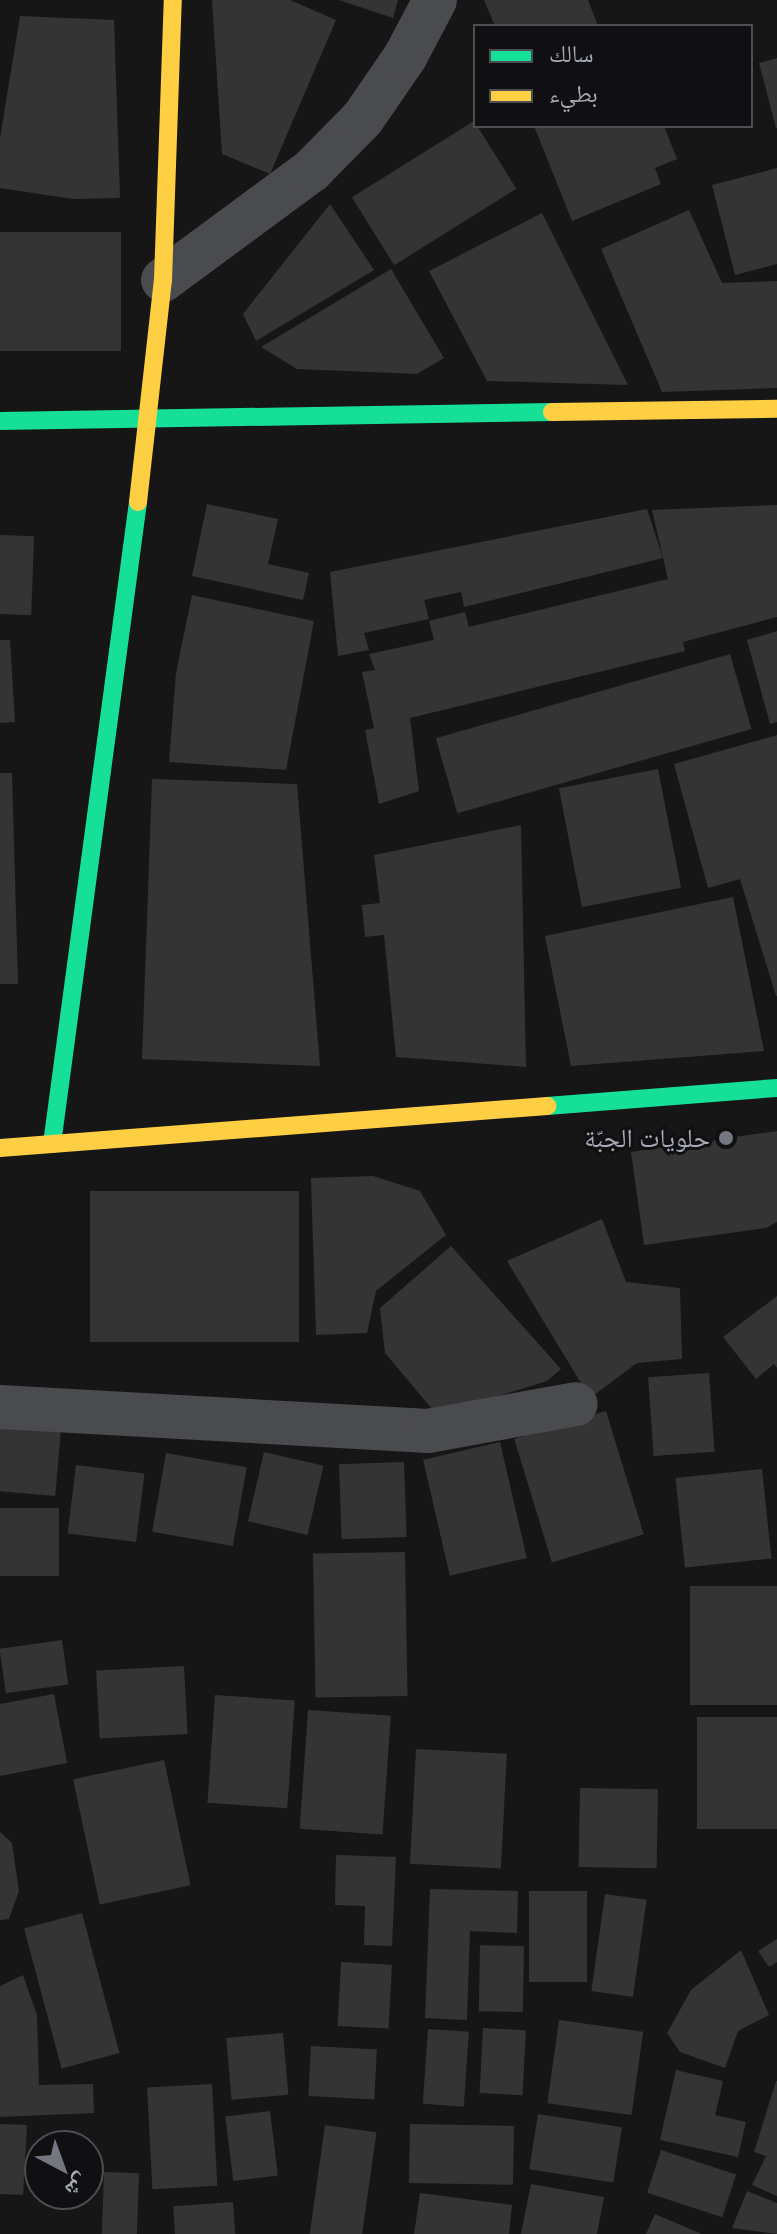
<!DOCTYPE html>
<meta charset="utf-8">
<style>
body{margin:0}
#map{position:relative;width:777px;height:2234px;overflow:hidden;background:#161616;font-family:"Open Sans","Noto Naskh Arabic",sans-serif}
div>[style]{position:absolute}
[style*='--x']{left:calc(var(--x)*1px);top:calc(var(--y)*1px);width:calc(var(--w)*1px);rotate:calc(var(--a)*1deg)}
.building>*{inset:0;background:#343435;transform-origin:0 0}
.street>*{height:44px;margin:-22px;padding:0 22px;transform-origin:22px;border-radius:22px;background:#4a4b4f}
.fast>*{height:18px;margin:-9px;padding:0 9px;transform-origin:9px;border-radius:9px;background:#16e098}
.slow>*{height:18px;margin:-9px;padding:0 9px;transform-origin:9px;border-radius:9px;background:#ffcf43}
.dots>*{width:22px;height:22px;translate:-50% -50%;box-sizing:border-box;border:4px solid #101012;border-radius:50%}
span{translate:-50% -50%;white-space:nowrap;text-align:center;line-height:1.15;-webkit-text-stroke:6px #101012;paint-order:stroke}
.poi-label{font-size:26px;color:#a7abb7}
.right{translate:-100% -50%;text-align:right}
.legend{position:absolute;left:473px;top:24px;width:280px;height:104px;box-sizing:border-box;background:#101012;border:2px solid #4c4e54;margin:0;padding:10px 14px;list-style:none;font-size:24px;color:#a7abb7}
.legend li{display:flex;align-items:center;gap:16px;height:40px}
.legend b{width:40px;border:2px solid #4c4e54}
.north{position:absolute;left:24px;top:2130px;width:80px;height:80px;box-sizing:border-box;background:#101012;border:2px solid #4c4e54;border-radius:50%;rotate:139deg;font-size:22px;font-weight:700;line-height:32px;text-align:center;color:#a7abb7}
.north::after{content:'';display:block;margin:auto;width:28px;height:36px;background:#74777f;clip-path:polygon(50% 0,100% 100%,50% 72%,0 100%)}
</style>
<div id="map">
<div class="building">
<i style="clip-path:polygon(212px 0,290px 0,336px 20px,270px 174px,222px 154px)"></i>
<i style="clip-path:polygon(339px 0,398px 0,393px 18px)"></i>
<i style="clip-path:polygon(484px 0,588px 0,598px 26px,495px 26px)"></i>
<i style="clip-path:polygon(20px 16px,114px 20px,120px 198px,73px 199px,0 188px,0 138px)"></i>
<i style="clip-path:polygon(777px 58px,777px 128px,776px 128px,759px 63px)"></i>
<i style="left:474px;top:121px;width:80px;height:144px;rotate:58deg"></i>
<i style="clip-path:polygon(534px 126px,664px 126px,677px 159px,655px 168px,661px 184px,572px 221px)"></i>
<i style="clip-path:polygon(777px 168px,777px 264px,735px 275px,712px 185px)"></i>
<i style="clip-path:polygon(330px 204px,374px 270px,256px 341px,243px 314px)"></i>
<i style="clip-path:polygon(689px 210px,722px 283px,777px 281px,777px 388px,662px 392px,601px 249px)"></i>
<i style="clip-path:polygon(542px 213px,628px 385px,487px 381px,429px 271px)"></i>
<i style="left:0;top:232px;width:121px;height:119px"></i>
<i style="clip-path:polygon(391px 269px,444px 358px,417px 374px,297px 369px,261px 347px)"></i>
<i style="clip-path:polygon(207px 504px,278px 519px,268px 564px,309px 573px,303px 600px,192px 576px)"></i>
<i style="clip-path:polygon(777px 505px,777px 617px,683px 642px,685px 651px,410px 718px,419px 791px,379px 804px,365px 730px,374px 728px,362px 672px,375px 670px,369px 654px,434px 640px,429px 621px,465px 612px,469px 627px,668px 579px,652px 510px)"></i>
<i style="clip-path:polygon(647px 509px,663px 558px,464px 607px,461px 592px,424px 600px,429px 619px,364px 633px,369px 650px,338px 656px,330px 572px)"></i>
<i style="left:0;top:535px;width:34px;height:79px;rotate:2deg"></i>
<i style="clip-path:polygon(192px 595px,314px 621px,286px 770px,169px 762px,176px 673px)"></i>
<i style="clip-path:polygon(777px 631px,777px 722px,770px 724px,747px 640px)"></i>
<i style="clip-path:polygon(0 640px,10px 640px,15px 722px,0 723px)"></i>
<i style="left:730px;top:654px;width:78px;height:306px;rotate:74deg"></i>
<i style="clip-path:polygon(777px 735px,777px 996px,776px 996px,740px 879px,708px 888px,674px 764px)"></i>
<i style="left:658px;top:769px;width:121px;height:101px;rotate:79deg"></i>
<i style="clip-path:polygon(0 773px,12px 773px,18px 984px,0 984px)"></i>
<i style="clip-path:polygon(152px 779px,297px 784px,320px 1066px,142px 1059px)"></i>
<i style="clip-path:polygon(521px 825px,526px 1067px,396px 1057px,384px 935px,365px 937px,362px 905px,380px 903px,374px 855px)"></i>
<i style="clip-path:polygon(733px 897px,764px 1051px,571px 1066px,545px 936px)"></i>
<i style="clip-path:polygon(777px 1131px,777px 1222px,766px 1228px,644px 1245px,631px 1152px)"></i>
<i style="clip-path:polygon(373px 1176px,420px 1191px,446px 1235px,376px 1291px,367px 1333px,316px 1335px,311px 1178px)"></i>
<i style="left:90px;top:1191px;width:209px;height:151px"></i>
<i style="clip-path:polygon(602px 1219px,626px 1282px,680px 1288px,682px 1359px,637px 1363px,590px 1398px,507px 1261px)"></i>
<i style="clip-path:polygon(451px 1246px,561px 1369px,547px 1381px,437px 1415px,385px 1353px,380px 1308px)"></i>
<i style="clip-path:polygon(777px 1296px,777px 1368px,774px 1364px,756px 1379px,723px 1337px)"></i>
<i style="left:709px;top:1373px;width:79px;height:61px;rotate:86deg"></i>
<i style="left:606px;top:1411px;width:129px;height:96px;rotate:73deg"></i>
<i style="left:0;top:1427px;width:61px;height:64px;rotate:5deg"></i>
<i style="left:500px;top:1442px;width:119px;height:79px;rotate:77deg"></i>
<i style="left:264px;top:1452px;width:61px;height:71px;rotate:13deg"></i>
<i style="left:166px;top:1453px;width:82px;height:80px;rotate:10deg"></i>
<i style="left:404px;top:1462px;width:75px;height:65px;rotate:88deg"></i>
<i style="left:76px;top:1465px;width:69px;height:69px;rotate:7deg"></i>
<i style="left:762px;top:1469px;width:90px;height:87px;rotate:84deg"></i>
<i style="left:59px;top:1508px;width:68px;height:59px;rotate:90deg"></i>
<i style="left:405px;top:1552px;width:144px;height:92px;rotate:89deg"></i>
<i style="left:777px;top:1586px;width:119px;height:87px;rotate:90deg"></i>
<i style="left:62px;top:1640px;width:45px;height:63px;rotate:82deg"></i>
<i style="left:184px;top:1666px;width:68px;height:88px;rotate:87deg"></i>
<i style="clip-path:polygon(54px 1694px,67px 1763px,0 1776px,0 1704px)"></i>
<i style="left:215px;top:1695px;width:80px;height:108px;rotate:4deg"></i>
<i style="left:308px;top:1710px;width:83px;height:119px;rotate:4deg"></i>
<i style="left:777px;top:1717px;width:112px;height:80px;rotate:90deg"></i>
<i style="left:416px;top:1749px;width:91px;height:115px;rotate:3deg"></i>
<i style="left:164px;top:1760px;width:128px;height:93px;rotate:78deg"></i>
<i style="left:580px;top:1788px;width:78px;height:79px;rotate:1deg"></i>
<i style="clip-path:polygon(0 1832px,12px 1843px,19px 1891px,9px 1919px,0 1920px)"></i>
<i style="clip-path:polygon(336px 1855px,396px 1857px,392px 1946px,364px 1945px,365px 1906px,335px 1905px)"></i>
<i style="clip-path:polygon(430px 1889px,518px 1891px,517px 1933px,470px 1931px,467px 2020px,425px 2018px)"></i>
<i style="left:529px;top:1891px;width:58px;height:91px"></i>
<i style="left:605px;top:1894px;width:42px;height:98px;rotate:8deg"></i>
<i style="left:82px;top:1913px;width:145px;height:60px;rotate:75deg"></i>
<i style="clip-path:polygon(777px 1939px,777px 1962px,769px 1967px,758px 1951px)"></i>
<i style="left:524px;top:1946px;width:66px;height:44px;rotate:91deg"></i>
<i style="clip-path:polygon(741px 1950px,769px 2015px,738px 2031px,725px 2068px,680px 2052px,667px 2033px,691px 1990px)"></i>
<i style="left:341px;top:1962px;width:51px;height:64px;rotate:3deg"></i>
<i style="clip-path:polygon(23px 1975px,37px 2015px,39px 2085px,93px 2084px,94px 2113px,0 2117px,0 1986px)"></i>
<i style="left:559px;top:2020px;width:85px;height:84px;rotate:8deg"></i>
<i style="left:483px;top:2028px;width:43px;height:65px;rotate:3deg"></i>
<i style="left:428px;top:2029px;width:41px;height:75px;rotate:4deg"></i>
<i style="left:283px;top:2033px;width:62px;height:57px;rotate:85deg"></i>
<i style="left:311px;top:2046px;width:66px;height:50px;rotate:3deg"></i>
<i style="clip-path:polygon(676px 2070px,723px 2081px,715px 2115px,746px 2122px,738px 2157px,660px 2140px)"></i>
<i style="clip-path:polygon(776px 2081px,777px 2081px,777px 2196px,752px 2185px,766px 2156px,754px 2152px)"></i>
<i style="left:212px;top:2084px;width:102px;height:65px;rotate:87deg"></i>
<i style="left:270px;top:2111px;width:65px;height:45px;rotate:83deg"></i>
<i style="left:538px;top:2114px;width:85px;height:56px;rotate:9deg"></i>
<i style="clip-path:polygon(0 2124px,27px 2125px,23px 2195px,0 2194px)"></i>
<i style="left:410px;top:2124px;width:104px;height:59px;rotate:1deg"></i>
<i style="left:325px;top:2125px;width:52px;height:110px;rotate:8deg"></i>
<i style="left:661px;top:2150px;width:79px;height:45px;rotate:18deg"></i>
<i style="left:104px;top:2172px;width:35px;height:62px;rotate:2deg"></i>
<i style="clip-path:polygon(531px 2184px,604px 2197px,597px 2234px,521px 2234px)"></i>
<i style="clip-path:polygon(747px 2191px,777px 2203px,777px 2234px,732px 2228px)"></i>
<i style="clip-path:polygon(420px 2193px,512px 2205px,509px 2234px,414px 2234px)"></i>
<i style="left:233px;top:2202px;width:32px;height:60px;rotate:86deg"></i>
<i style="clip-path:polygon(655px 2214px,702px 2234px,646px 2234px)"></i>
</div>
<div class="street">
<i style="--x:163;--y:280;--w:184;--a:-36.4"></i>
<i style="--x:311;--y:171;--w:74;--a:-45.5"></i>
<i style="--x:363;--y:118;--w:74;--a:-55.5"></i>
<i style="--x:405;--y:57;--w:64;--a:-62.2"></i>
<i style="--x:0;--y:1407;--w:429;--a:3.2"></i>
<i style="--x:428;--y:1431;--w:150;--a:-10.3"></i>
</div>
<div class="fast">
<i style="--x:0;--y:421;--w:552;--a:-0.93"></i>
<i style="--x:547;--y:1106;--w:231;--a:-4.5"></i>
<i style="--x:52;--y:1144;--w:648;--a:-82.37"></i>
</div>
<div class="slow">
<i style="--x:552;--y:412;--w:225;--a:-0.8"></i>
<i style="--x:138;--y:502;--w:223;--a:-83.6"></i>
<i style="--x:163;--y:280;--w:280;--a:-88"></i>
<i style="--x:0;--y:1148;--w:549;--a:-4.39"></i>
</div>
<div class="dots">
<i style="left:726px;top:1138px;background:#74777f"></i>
</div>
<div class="poi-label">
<span class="right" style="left:710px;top:1138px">حلويات الجبّة</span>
</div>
<ul class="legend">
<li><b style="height:10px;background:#16e098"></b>سالك</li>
<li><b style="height:10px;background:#ffcf43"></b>بطيء</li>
</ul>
<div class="north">ش</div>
</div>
